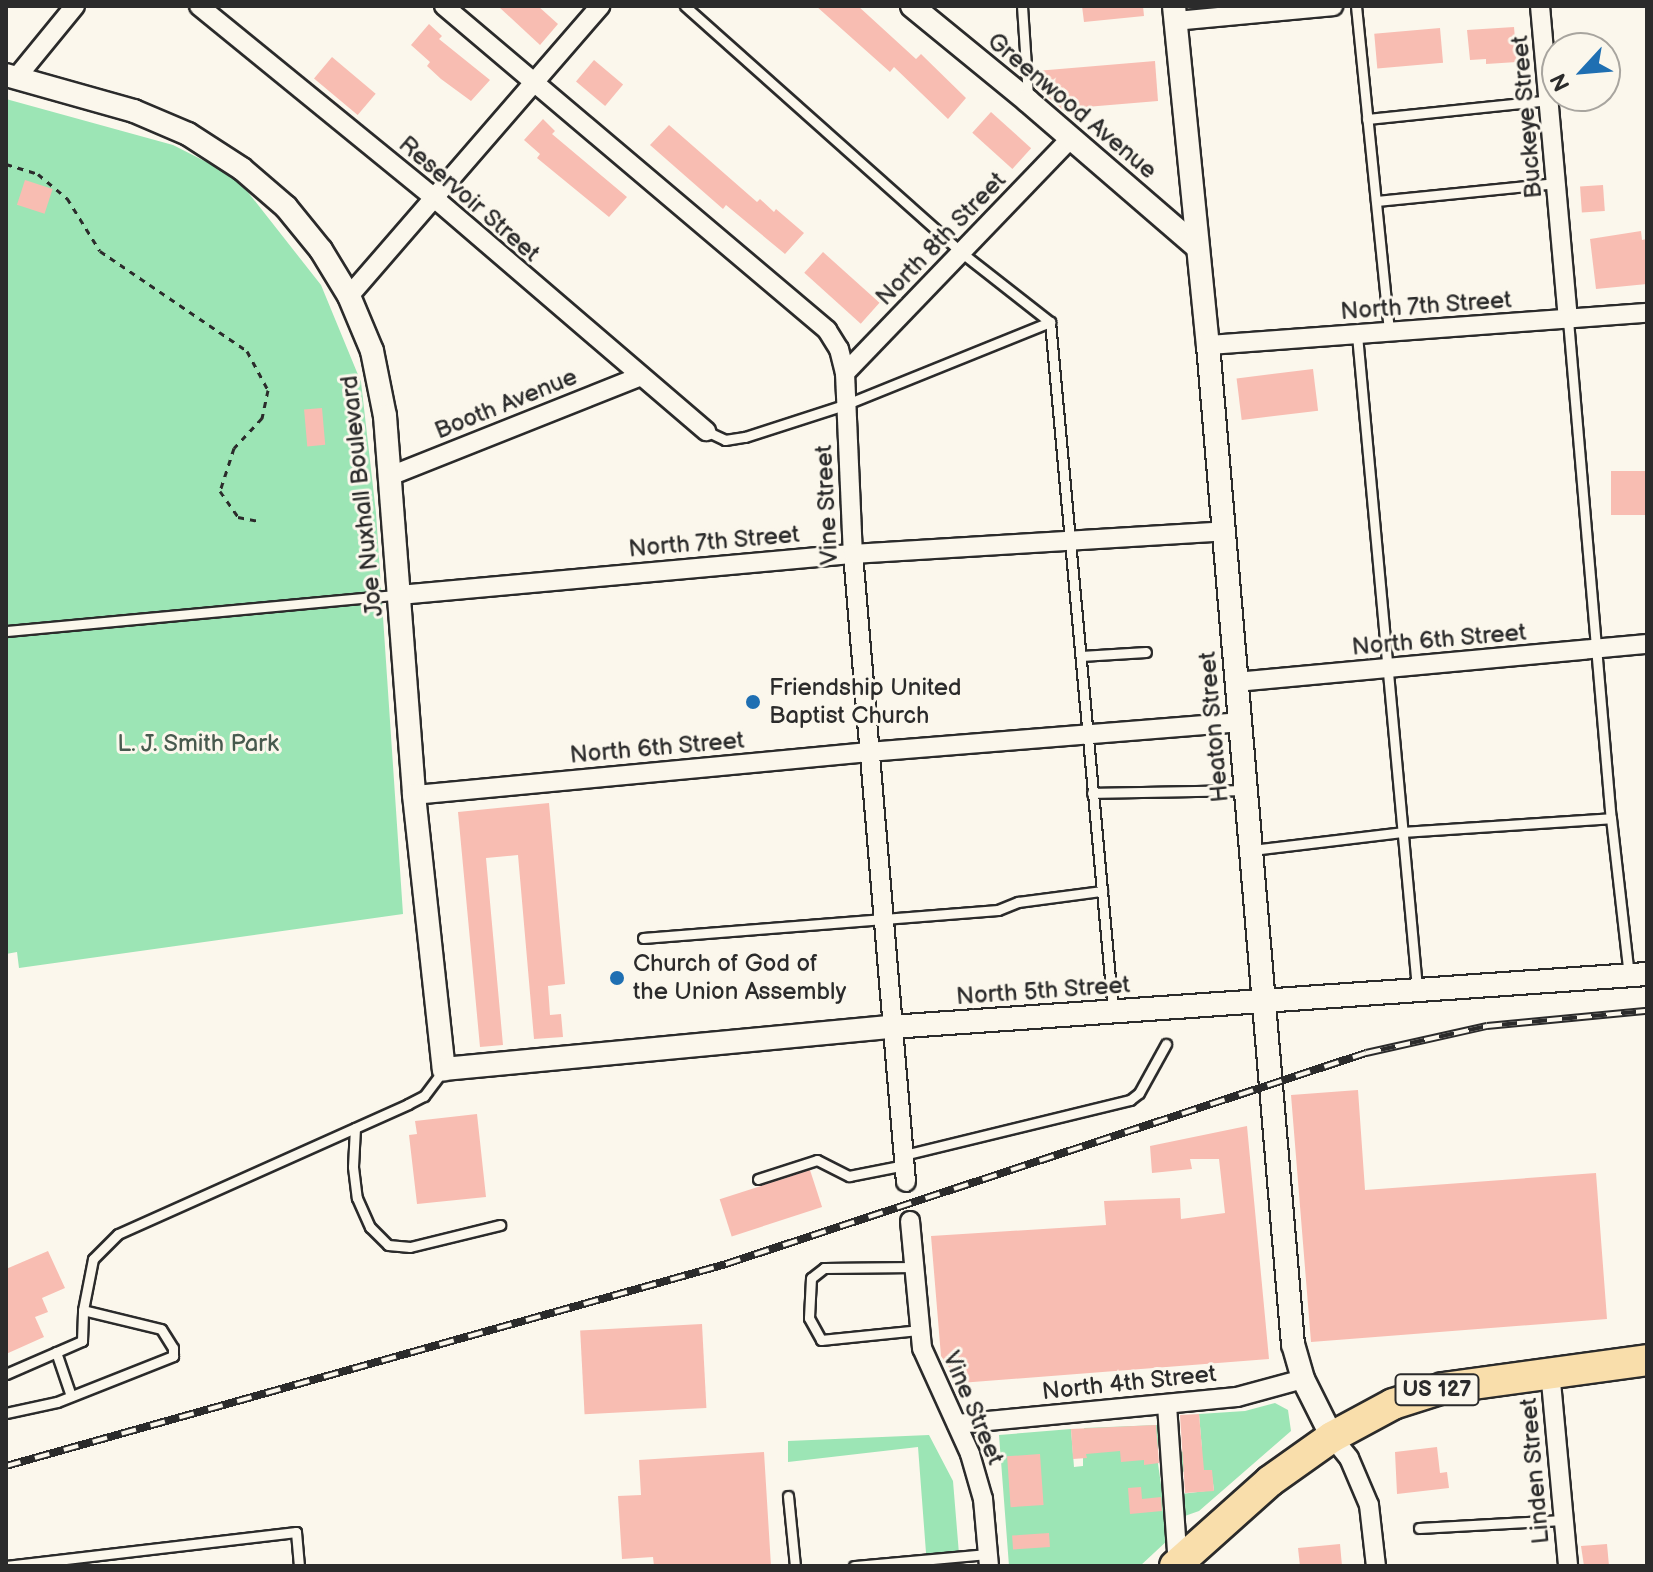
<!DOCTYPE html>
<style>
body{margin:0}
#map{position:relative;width:1653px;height:1572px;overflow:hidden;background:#fbf7ec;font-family:"Balsamiq Sans",sans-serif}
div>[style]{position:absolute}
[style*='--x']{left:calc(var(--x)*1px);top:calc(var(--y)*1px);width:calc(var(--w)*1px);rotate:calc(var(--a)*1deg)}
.green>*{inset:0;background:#9ce5b5}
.building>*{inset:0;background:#f8bdb2;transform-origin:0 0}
.path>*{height:3px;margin-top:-1.5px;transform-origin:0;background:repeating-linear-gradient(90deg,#2b2b2b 0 6px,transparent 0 12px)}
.roads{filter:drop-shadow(2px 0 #2b2b2b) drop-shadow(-2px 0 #2b2b2b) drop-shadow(0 2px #2b2b2b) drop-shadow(0 -2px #2b2b2b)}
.service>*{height:9px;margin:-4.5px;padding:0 4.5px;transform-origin:4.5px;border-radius:4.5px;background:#fbf7ec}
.minor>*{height:18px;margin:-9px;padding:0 9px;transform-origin:9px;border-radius:9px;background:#fbf7ec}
.tertiary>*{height:22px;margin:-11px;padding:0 11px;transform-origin:11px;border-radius:11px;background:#fbf7ec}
.trunk>*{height:30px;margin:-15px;padding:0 15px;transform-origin:15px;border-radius:15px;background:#f9deab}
.rail>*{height:8px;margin-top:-4px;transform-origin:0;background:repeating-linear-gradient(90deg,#fbf7ec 0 15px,#2b2b2b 0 30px);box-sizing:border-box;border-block:2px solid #2b2b2b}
.dots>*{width:22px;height:22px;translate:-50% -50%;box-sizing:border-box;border:4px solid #fbf7ec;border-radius:50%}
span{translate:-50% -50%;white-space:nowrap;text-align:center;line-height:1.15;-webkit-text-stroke:6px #fbf7ec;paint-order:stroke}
.shield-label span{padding:2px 6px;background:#fbf7ec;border:2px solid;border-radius:6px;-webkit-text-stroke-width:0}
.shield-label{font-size:22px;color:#2b2b2b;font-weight:700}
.street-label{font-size:24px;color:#2b2b2b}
.poi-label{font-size:24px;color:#2b2b2b}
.left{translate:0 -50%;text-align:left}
.park-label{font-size:24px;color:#475a4e}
.frame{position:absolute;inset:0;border:8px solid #2b2b2b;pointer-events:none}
.north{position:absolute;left:1541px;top:32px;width:80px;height:80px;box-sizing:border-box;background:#fbf7ec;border:2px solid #a8a59f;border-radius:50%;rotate:244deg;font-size:22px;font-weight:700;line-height:32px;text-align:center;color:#2b2b2b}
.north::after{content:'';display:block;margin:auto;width:28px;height:36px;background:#1f6fb2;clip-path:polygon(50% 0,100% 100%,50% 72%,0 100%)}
</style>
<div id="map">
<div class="green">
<i style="clip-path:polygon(6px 99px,173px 145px,236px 177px,321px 285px,361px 382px,376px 513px,403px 914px,19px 968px,17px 952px,6px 954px)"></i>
<i style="clip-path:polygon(1275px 1403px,1288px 1410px,1291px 1431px,1199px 1511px,1182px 1517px,1181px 1494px,1214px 1490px,1211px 1470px,1179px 1472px,1178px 1452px,1202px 1450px,1199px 1414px,1245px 1411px)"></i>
<i style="clip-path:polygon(1158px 1425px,1158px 1464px,1169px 1539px,1140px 1566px,1009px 1566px,999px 1435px,1071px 1429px,1074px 1467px,1083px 1466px,1083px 1458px,1086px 1458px,1084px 1428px)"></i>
<i style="clip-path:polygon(929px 1435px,953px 1481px,960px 1566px,927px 1566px,918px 1447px,788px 1462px,788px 1441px)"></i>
</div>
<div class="building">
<i style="clip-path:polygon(498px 6px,538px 6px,558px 24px,540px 45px)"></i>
<i style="clip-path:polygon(816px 6px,858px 6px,916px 59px,921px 54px,966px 98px,948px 119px,894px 67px,890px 72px)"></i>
<i style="clip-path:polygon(1082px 6px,1143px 6px,1144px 16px,1084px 22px)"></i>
<i style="clip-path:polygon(429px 24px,442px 36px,439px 39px,490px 80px,471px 101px,441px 79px,427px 66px,430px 62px,411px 45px)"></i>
<i style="clip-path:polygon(1514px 27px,1517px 62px,1486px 64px,1486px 59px,1470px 60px,1467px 30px)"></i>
<i style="left:1440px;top:28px;width:35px;height:66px;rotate:85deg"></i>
<i style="left:332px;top:57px;width:57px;height:28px;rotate:40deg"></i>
<i style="left:594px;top:60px;width:38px;height:28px;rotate:40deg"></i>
<i style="clip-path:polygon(1155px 61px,1158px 101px,1062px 109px,1037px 88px,1036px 71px)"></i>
<i style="left:991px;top:112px;width:54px;height:28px;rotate:42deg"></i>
<i style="clip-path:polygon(543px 119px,555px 131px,552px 134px,627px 197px,609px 217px,537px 158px,540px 154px,524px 140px)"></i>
<i style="clip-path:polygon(669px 125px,757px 202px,760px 199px,774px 212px,776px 209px,804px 233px,785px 254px,726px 205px,723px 209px,650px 145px)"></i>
<i style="left:25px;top:180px;width:29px;height:26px;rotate:18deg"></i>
<i style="left:1603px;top:185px;width:26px;height:23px;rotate:86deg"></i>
<i style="clip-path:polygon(1641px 231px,1642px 240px,1647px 239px,1647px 284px,1596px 289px,1590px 239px)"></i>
<i style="left:823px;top:252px;width:76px;height:28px;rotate:42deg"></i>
<i style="left:1313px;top:369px;width:42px;height:77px;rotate:83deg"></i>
<i style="left:322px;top:408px;width:37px;height:18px;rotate:85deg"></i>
<i style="left:1647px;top:471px;width:44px;height:36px;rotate:90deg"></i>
<i style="clip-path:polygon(549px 803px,565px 984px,548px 986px,550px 1015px,561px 1014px,563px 1037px,534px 1039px,518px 855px,486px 858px,503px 1045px,480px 1047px,458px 812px)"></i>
<i style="clip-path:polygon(1358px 1090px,1365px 1190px,1596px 1173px,1607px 1319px,1311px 1342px,1291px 1095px)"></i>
<i style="clip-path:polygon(477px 1114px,486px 1197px,417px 1204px,409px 1135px,417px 1134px,415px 1121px)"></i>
<i style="clip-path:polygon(1247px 1126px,1269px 1359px,960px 1383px,941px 1356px,931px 1236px,1106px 1225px,1104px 1201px,1180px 1198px,1181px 1219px,1225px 1213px,1219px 1159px,1190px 1159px,1192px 1169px,1152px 1173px,1150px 1146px)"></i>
<i style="left:810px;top:1170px;width:39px;height:95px;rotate:72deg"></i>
<i style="clip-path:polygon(48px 1251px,65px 1288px,42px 1298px,48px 1312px,35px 1317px,44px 1337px,6px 1354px,6px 1269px)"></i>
<i style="left:702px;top:1324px;width:84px;height:122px;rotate:87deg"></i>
<i style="clip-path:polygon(1199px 1414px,1204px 1470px,1212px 1470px,1214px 1491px,1185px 1493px,1180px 1415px)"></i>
<i style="clip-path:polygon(1156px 1425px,1159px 1463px,1144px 1465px,1144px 1460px,1121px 1462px,1120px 1451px,1086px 1454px,1087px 1458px,1073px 1459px,1071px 1429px)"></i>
<i style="clip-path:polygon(1437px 1447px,1440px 1473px,1447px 1472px,1449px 1488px,1397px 1494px,1395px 1452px)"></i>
<i style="clip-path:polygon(764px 1452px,771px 1566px,654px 1566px,653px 1557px,622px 1559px,618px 1496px,641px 1495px,639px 1460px)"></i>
<i style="left:1040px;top:1454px;width:51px;height:33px;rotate:86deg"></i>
<i style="clip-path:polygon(1141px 1487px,1142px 1499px,1161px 1497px,1162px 1511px,1130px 1514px,1128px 1488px)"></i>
<i style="left:1049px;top:1533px;width:14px;height:37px;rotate:86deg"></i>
<i style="clip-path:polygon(1340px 1544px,1342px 1566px,1300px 1566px,1298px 1548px)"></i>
<i style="clip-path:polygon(1607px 1544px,1609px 1566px,1584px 1566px,1581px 1546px)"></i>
</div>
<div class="path">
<i style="--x:6;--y:164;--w:34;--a:17"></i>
<i style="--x:38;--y:174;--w:38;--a:40"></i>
<i style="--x:67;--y:198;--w:62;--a:58.1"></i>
<i style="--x:100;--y:251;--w:178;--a:34.2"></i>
<i style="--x:247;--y:351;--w:44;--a:61.7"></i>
<i style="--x:268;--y:390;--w:29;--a:102"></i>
<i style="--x:262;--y:418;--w:41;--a:133"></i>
<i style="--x:234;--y:448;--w:45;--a:108"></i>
<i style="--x:220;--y:491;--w:32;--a:55"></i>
<i style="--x:238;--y:517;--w:20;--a:11"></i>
</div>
<div class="roads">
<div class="service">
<i style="--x:685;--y:6;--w:371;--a:41.7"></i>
<i style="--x:962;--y:253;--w:112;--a:38.1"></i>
<i style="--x:1050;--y:322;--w:693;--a:84.78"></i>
<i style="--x:1022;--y:6;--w:91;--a:86.2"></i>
<i style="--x:1356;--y:6;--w:329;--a:84.2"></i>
<i style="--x:1367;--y:119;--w:184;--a:-5.9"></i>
<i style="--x:1376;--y:201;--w:182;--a:-5.7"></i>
<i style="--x:1568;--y:320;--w:500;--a:85.1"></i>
<i style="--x:1611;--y:818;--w:158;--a:83.5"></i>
<i style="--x:1357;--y:335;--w:656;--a:84.75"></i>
<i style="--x:706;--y:431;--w:21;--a:25"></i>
<i style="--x:725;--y:440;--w:20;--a:-9"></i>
<i style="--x:745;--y:437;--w:107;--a:-17.9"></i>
<i style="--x:847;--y:404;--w:219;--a:-22"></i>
<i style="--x:6;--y:631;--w:392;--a:-5.3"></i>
<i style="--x:1081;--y:656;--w:65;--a:-3.5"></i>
<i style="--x:1092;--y:793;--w:153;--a:-1.1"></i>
<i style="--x:1252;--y:850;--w:151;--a:-6.8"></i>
<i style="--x:1402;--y:832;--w:209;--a:-3.8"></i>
<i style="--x:643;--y:938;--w:356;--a:-4.5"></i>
<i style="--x:998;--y:910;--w:22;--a:-22"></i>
<i style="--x:1018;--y:902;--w:85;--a:-7.5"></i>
<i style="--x:355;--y:1128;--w:39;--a:93"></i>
<i style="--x:353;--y:1167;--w:31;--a:83"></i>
<i style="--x:357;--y:1198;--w:32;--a:66"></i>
<i style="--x:370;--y:1227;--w:25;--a:45"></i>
<i style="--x:388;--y:1245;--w:22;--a:5"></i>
<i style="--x:410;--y:1247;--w:93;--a:-13.7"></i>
<i style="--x:904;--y:1155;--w:233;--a:-13.7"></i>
<i style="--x:1130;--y:1100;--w:11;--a:-38"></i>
<i style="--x:1139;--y:1093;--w:56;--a:-61.1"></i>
<i style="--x:758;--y:1179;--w:62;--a:-17.9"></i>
<i style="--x:817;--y:1160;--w:36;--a:27"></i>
<i style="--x:849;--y:1176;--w:57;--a:-11.1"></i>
<i style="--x:914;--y:1267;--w:90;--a:179.4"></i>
<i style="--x:824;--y:1268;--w:16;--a:142"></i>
<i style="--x:811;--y:1278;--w:40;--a:92.9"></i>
<i style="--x:809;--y:1318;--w:25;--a:61"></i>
<i style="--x:821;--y:1340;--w:100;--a:-5.8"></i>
<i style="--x:56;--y:1352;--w:46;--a:71.2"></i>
<i style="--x:6;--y:1374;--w:83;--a:-23.5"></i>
<i style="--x:82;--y:1341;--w:31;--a:-88"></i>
<i style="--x:83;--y:1310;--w:52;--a:-78.9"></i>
<i style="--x:93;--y:1259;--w:35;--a:-45"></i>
<i style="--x:118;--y:1234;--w:318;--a:-24.1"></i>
<i style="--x:408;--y:1104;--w:18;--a:-27"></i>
<i style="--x:424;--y:1096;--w:34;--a:-53"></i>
<i style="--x:6;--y:1413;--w:52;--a:-12.2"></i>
<i style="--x:57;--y:1402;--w:125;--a:-21.6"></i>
<i style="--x:173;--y:1356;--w:8;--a:-90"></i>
<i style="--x:173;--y:1348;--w:22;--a:-122"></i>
<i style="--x:161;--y:1329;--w:80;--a:-166.3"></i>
<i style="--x:788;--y:1496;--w:70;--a:84.3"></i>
<i style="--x:1419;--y:1528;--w:144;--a:-3.2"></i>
<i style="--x:6;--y:1566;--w:292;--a:-6.7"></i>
<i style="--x:296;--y:1532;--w:34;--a:85"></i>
<i style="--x:854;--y:1566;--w:135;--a:-5.1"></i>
</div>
<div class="minor">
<i style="--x:199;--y:6;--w:302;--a:39.2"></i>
<i style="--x:433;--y:197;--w:360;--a:40.6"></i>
<i style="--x:444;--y:6;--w:502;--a:40.23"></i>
<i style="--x:827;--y:330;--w:22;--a:58"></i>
<i style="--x:839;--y:349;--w:25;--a:76"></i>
<i style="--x:845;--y:373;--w:181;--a:87.5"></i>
<i style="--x:853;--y:554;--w:630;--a:85.18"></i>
<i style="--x:1540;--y:6;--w:315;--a:84.9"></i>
<i style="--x:1175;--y:21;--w:159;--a:-5.4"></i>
<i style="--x:16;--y:78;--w:93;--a:-50.7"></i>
<i style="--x:349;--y:296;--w:384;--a:-49.1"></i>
<i style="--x:1208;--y:345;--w:440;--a:-4.2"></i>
<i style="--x:845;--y:373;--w:326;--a:-46.1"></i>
<i style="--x:390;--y:476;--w:268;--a:-21.7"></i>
<i style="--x:400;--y:595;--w:455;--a:-5.2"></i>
<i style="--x:853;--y:554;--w:372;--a:-3.5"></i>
<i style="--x:1236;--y:682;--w:413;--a:-5.3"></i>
<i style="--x:414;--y:795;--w:456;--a:-5.4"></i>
<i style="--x:868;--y:752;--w:372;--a:-4.6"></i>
<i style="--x:910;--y:1221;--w:128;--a:84.6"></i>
<i style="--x:922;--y:1348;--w:116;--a:65.6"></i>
<i style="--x:970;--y:1454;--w:47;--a:73.9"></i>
<i style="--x:983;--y:1499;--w:67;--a:84.9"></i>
<i style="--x:1550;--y:1371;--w:196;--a:84.7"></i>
<i style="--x:1167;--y:1405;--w:161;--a:86.1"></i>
<i style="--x:957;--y:1424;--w:281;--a:-5.5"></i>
<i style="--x:1237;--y:1397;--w:68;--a:-15.3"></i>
<i style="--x:1332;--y:1437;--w:27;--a:51"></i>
<i style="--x:1349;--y:1458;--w:51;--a:66.9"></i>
<i style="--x:1369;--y:1505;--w:61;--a:83.5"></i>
</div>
<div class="tertiary">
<i style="--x:912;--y:6;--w:150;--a:39.3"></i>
<i style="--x:1028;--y:101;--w:223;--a:40.8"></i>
<i style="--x:1174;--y:6;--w:341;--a:84.3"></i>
<i style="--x:1208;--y:345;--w:1003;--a:85.14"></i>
<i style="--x:1293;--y:1344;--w:36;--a:74"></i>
<i style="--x:1303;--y:1379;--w:65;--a:63.4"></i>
<i style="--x:6;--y:75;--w:133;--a:15.7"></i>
<i style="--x:134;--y:111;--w:59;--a:23.1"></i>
<i style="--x:188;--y:134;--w:64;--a:32.9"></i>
<i style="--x:242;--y:169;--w:58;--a:40.8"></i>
<i style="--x:286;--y:207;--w:55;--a:50.9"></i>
<i style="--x:321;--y:250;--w:54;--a:58.7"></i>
<i style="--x:349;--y:296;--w:60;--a:67.3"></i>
<i style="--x:372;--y:351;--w:66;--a:78.7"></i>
<i style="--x:385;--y:416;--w:380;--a:85.6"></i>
<i style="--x:414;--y:795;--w:276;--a:83.8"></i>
<i style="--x:444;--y:1069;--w:449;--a:-5.4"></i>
<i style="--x:891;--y:1027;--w:758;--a:-4.01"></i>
</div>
<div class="trunk">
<i style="--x:1175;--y:1566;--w:127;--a:-41.8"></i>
<i style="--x:1270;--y:1481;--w:76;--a:-35.4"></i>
<i style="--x:1332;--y:1437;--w:69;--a:-28.4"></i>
<i style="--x:1393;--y:1404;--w:52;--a:-17.7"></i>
<i style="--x:1443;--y:1388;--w:206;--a:-7.8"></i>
</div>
</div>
<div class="rail">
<i style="--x:6;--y:1466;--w:748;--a:-15.67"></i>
<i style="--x:726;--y:1264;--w:674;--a:-18.25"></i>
<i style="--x:1366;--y:1053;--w:124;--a:-12.6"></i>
<i style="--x:1487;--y:1026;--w:161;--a:-5.4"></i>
</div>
<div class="dots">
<i style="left:753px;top:702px;background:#1f6fb2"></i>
<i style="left:617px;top:978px;background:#1f6fb2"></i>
</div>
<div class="shield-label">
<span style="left:1437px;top:1390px">US 127</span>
</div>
<div class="street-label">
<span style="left:1072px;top:106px;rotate:40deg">Greenwood Avenue</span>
<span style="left:1527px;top:117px;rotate:-95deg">Buckeye Street</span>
<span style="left:469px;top:199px;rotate:41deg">Reservoir Street</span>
<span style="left:941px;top:239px;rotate:-46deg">North 8th Street</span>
<span style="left:1426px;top:306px;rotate:-4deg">North 7th Street</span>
<span style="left:506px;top:404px;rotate:-22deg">Booth Avenue</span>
<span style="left:362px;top:496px;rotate:-96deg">Joe Nuxhall Boulevard</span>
<span style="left:827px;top:505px;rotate:-93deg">Vine Street</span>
<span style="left:714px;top:542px;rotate:-5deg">North 7th Street</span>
<span style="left:1439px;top:640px;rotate:-5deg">North 6th Street</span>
<span style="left:1214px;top:727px;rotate:-95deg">Heaton Street</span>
<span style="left:657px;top:748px;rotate:-5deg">North 6th Street</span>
<span style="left:1043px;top:991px;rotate:-4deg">North 5th Street</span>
<span style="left:1129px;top:1383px;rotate:-6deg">North 4th Street</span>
<span style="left:973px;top:1408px;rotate:67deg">Vine Street</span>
<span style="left:1535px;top:1471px;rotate:-95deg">Linden Street</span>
</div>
<div class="poi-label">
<span class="left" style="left:769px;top:702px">Friendship United<br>Baptist Church</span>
<span class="left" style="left:633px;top:978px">Church of God of<br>the Union Assembly</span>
</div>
<div class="park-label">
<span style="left:198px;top:744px">L. J. Smith Park</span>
</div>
<div class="frame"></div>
<div class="north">N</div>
</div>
